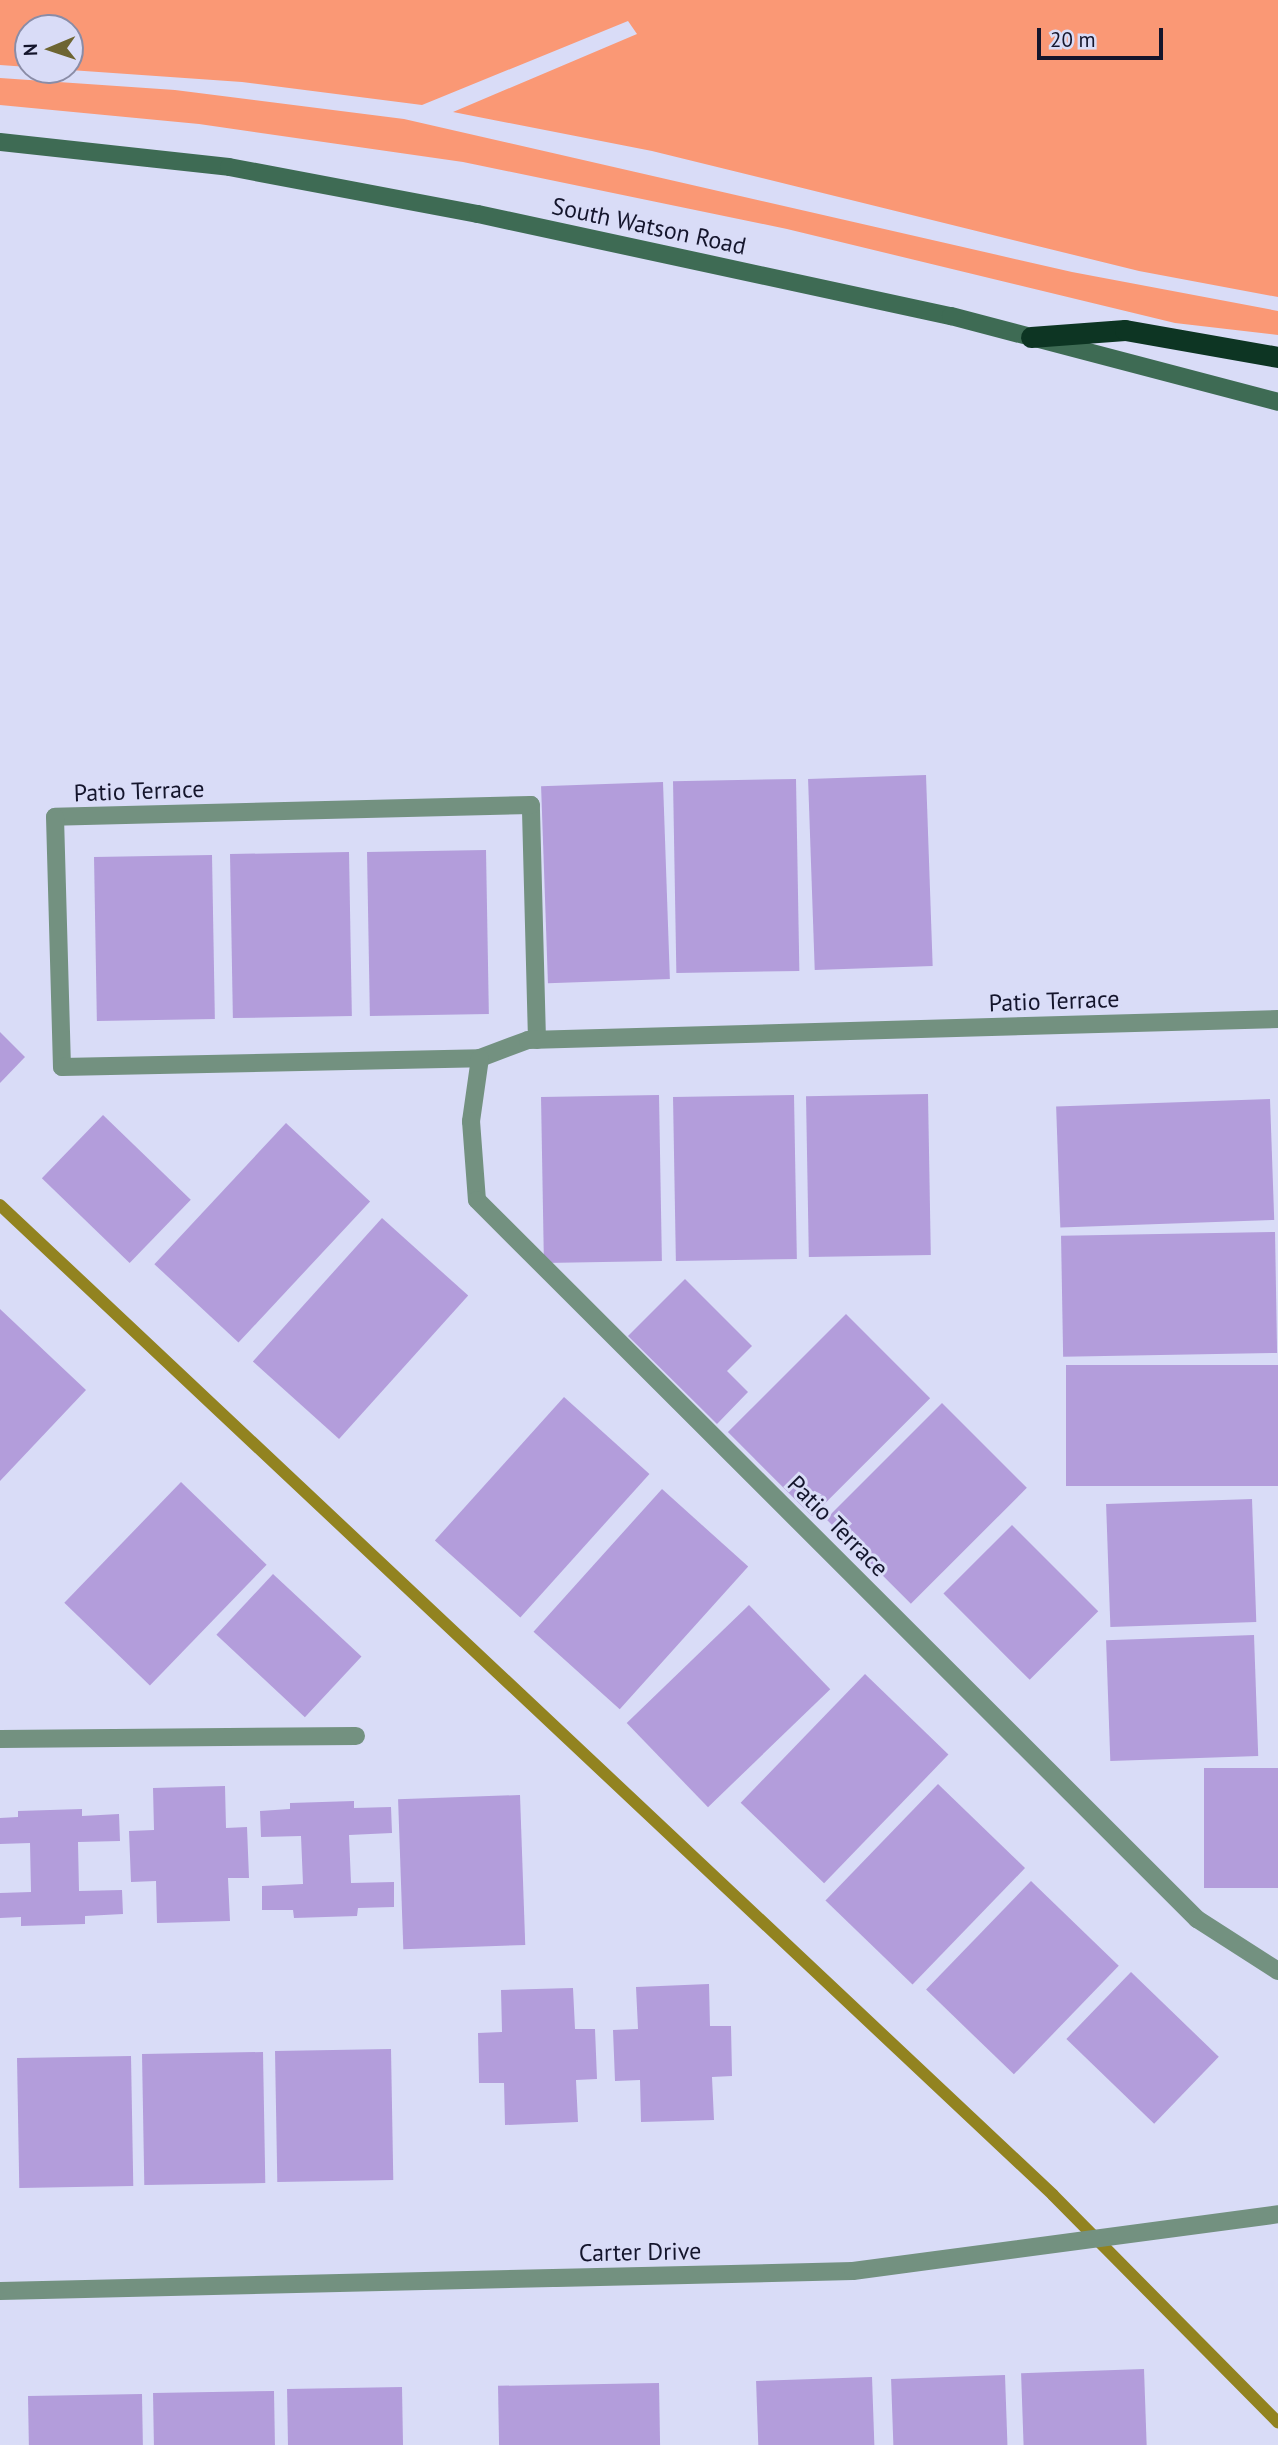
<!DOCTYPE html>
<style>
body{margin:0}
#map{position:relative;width:1278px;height:2445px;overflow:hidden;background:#d9dcf7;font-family:"PT Sans",sans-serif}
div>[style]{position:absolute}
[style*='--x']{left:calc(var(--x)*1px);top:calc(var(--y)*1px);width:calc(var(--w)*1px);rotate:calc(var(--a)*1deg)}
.green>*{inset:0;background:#fa9875}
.stream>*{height:12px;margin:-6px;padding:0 6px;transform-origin:6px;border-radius:6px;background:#928320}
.building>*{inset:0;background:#b39ddb;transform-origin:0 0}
.service>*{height:18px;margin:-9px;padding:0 9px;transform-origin:9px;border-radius:9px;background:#739180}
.tertiary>*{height:18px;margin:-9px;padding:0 9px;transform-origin:9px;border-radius:9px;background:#739180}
.secondary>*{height:18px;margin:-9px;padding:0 9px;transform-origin:9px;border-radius:9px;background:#3e6b54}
.motorway>*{height:21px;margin:-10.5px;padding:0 10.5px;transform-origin:10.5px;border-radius:10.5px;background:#0d3523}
span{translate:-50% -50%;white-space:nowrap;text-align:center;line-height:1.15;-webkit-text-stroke:6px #d9dcf7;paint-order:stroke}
.street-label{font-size:24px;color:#14152c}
.north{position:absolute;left:14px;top:14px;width:70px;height:70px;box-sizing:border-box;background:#d9dcf7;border:2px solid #8a8ca6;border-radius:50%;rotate:268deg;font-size:19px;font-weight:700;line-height:28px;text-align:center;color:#14152c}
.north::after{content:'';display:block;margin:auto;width:24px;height:32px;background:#6d6532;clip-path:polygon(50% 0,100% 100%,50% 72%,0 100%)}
.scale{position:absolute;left:1037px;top:28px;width:126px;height:32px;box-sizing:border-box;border:4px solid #14152c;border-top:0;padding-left:9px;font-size:21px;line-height:24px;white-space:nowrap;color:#14152c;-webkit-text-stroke:5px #d9dcf7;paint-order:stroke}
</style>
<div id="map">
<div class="green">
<i style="clip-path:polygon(0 0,1278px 0,1278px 297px,1139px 271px,652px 151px,453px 112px,637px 34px,628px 21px,422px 105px,242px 82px,70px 70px,70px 28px,28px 28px,28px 67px,0 65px)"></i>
<i style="clip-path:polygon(0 78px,175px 90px,404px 119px,1072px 272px,1278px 311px,1278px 335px,1175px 323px,787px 229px,463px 162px,199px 124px,0 105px)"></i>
</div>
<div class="stream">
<i style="--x:0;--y:1205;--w:1445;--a:43.23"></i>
<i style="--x:1053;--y:2195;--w:320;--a:45.3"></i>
</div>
<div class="building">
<i style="left:926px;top:775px;width:191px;height:118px;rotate:88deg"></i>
<i style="left:796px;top:779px;width:192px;height:123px;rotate:89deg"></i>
<i style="left:663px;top:782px;width:197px;height:122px;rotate:88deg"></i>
<i style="left:486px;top:850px;width:164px;height:119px;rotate:89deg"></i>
<i style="left:349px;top:852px;width:164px;height:119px;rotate:89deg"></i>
<i style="left:212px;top:855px;width:164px;height:118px;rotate:89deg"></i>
<i style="clip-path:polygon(0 1032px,25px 1057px,0 1083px)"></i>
<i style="left:928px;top:1094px;width:161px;height:122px;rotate:89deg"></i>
<i style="left:659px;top:1095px;width:166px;height:118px;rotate:89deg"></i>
<i style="left:794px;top:1095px;width:164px;height:121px;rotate:89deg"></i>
<i style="left:1270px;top:1099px;width:121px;height:214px;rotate:88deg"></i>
<i style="left:103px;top:1115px;width:122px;height:88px;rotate:44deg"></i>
<i style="left:286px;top:1123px;width:115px;height:193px;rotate:43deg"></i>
<i style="left:382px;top:1218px;width:116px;height:193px;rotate:42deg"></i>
<i style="left:1275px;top:1232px;width:121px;height:214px;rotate:89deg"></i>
<i style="clip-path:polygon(685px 1279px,752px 1346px,727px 1371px,748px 1392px,717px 1424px,628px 1336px)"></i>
<i style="clip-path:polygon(0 1309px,86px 1390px,0 1481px)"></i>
<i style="left:846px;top:1314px;width:119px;height:167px;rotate:45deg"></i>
<i style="left:1278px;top:1365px;width:121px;height:212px;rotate:90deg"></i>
<i style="left:564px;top:1397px;width:115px;height:193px;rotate:42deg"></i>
<i style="left:942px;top:1403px;width:120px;height:164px;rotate:45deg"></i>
<i style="left:181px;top:1482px;width:119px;height:168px;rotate:44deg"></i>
<i style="left:662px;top:1489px;width:116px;height:192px;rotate:42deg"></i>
<i style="left:1252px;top:1499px;width:123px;height:146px;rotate:88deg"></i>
<i style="left:1012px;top:1525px;width:122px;height:97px;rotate:45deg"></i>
<i style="left:273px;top:1574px;width:121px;height:83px;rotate:43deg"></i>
<i style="left:749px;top:1605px;width:117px;height:170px;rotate:46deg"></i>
<i style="left:1254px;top:1635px;width:121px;height:148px;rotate:88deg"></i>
<i style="left:865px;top:1674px;width:116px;height:179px;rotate:44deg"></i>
<i style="left:1278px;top:1768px;width:120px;height:74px;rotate:90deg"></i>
<i style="left:938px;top:1784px;width:121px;height:162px;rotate:44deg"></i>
<i style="clip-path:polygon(225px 1786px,226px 1828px,247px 1827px,249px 1878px,228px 1878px,230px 1921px,157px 1923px,156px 1881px,131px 1882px,129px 1831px,154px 1830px,153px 1788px)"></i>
<i style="left:520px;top:1795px;width:150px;height:122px;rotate:88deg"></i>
<i style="clip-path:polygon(354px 1801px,354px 1808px,391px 1807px,392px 1833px,349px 1835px,351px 1883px,394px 1882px,394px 1907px,358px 1908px,357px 1916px,294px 1918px,293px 1910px,262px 1910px,262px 1886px,303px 1884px,301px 1836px,261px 1837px,260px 1811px,290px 1809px,290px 1803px)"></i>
<i style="clip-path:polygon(82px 1809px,82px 1816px,119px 1814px,120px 1841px,78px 1842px,79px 1891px,122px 1890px,123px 1914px,85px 1916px,85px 1924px,21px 1926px,21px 1917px,0 1918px,0 1893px,31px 1892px,30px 1843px,0 1844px,0 1818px,18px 1817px,18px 1811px)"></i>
<i style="left:1031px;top:1881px;width:122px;height:151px;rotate:44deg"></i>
<i style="left:1131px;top:1972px;width:122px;height:93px;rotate:44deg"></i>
<i style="clip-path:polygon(709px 1984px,710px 2026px,731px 2026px,732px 2076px,712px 2077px,714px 2120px,641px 2122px,640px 2080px,615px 2081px,613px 2030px,638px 2029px,636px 1987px)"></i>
<i style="clip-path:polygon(573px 1988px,575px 2029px,595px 2029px,597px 2079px,576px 2080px,578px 2122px,505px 2125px,504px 2083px,479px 2083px,478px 2033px,502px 2032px,501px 1990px)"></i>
<i style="left:391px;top:2049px;width:131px;height:116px;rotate:89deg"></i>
<i style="left:263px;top:2052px;width:131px;height:121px;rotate:89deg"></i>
<i style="left:131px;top:2056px;width:130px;height:114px;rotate:89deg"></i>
<i style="left:1144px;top:2369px;width:76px;height:123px;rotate:88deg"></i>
<i style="left:1005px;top:2375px;width:70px;height:114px;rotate:88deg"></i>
<i style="left:872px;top:2377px;width:68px;height:116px;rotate:88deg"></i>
<i style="left:659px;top:2383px;width:62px;height:161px;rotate:89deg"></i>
<i style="left:402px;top:2387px;width:58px;height:115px;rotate:89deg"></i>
<i style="left:274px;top:2391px;width:54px;height:121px;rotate:89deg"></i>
<i style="left:142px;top:2394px;width:51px;height:114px;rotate:89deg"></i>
</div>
<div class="service">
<i style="--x:537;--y:1040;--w:235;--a:-91.5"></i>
<i style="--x:531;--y:805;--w:476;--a:178.6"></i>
<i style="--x:55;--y:817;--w:250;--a:88.4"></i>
<i style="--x:62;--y:1067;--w:418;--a:-1.2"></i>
<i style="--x:480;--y:1058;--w:51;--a:-20.6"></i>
<i style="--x:528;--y:1040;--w:750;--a:-1.6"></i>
<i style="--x:480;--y:1058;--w:64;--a:98.1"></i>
<i style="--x:471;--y:1121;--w:79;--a:85.7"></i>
<i style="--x:477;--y:1200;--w:1018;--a:44.96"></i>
<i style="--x:1197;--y:1919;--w:96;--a:32.7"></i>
<i style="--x:0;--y:1739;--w:356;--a:-0.5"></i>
</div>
<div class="tertiary">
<i style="--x:0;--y:2291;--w:853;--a:-1.34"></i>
<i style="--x:853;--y:2271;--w:429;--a:-7.6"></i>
</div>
<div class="secondary">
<i style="--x:0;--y:142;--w:230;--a:6.2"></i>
<i style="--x:229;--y:167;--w:253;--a:10.7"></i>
<i style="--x:478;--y:214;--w:484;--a:12.2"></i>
<i style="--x:951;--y:316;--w:338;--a:14.7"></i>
</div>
<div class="motorway">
<i style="--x:1031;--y:337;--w:94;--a:-4.3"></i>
<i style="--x:1125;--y:330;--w:155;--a:10"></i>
</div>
<div class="street-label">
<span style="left:649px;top:226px;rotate:12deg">South Watson Road</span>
<span style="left:139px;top:791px;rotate:-2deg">Patio Terrace</span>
<span style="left:1054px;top:1001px;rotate:-2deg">Patio Terrace</span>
<span style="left:838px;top:1526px;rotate:45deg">Patio Terrace</span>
<span style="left:640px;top:2252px;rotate:-1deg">Carter Drive</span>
</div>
<div class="north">N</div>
<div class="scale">20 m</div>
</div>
